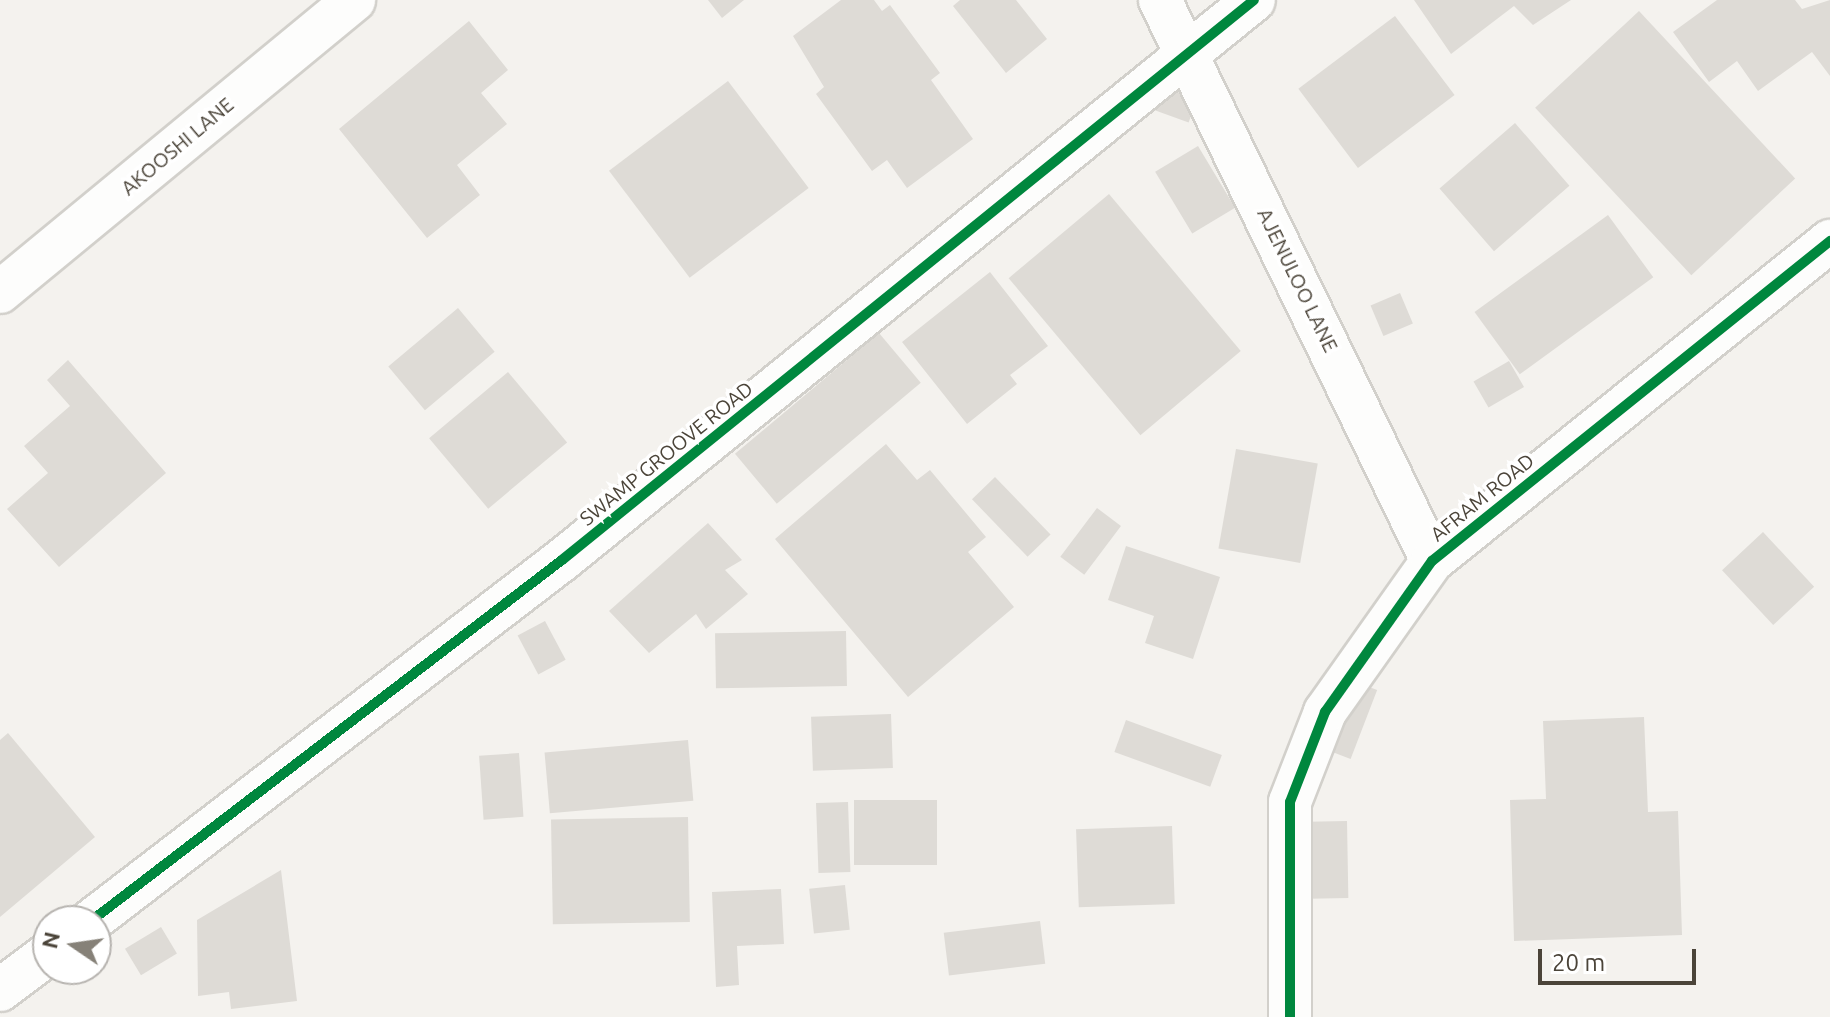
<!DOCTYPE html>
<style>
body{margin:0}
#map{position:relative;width:1830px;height:1017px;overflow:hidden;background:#f4f2ee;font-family:Ubuntu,sans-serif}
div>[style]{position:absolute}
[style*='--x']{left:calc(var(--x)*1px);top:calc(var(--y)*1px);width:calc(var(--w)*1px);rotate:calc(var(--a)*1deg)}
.building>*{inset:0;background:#dedbd6;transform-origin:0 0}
.roads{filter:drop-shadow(2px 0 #d2d0cb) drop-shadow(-2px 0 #d2d0cb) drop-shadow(0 2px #d2d0cb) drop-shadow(0 -2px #d2d0cb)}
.minor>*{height:42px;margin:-21px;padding:0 21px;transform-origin:21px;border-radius:21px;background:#fdfdfc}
.cycleway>*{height:10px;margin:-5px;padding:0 5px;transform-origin:5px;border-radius:5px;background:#00873e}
span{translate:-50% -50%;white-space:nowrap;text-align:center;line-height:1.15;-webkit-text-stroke:7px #fff;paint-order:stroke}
.street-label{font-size:20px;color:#4b4439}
.north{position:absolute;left:32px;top:905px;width:80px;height:80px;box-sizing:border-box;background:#fff;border:2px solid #b7b4b0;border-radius:50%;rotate:283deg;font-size:22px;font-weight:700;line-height:32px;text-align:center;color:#4b4439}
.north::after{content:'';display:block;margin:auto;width:28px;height:36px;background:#868178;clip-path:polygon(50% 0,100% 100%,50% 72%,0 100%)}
.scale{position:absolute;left:1538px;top:949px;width:158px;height:36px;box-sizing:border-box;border:4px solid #4b4439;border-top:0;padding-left:10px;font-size:24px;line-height:28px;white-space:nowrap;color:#4b4439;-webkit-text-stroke:6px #fff;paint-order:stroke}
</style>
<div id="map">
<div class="building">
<i style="clip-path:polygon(708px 0,744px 0,722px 18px)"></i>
<i style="clip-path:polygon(841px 0,874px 0,882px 11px,890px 5px,940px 73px,931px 80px,973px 139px,907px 188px,887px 160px,872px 171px,816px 94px,824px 87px,793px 36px)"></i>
<i style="clip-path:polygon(960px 0,1016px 0,1047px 39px,1006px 73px,953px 6px)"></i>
<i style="clip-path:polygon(1414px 0,1571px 0,1533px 25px,1514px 6px,1451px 54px)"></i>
<i style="clip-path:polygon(1717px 0,1795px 0,1802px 9px,1830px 0,1830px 76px,1812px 52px,1758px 91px,1737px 61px,1709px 82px,1673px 32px)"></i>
<i style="left:1639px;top:11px;width:229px;height:142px;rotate:47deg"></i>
<i style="left:1395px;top:16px;width:99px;height:121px;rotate:53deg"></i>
<i style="clip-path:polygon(469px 21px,508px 70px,481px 93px,507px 124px,457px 165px,480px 195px,427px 238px,339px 129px)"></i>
<i style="left:728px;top:81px;width:134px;height:149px;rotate:53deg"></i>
<i style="left:1153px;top:83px;width:47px;height:25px;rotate:20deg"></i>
<i style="left:1515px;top:123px;width:83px;height:100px;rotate:49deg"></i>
<i style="left:1198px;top:146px;width:72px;height:50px;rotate:59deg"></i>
<i style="left:1109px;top:194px;width:205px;height:131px;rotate:50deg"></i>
<i style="left:1608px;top:215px;width:77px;height:165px;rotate:54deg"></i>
<i style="clip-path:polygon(990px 272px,1048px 346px,1010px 375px,1017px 384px,967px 424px,902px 342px)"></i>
<i style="left:1400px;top:293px;width:33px;height:32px;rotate:67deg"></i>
<i style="left:458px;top:308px;width:57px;height:91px;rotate:50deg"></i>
<i style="left:879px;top:333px;width:65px;height:188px;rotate:50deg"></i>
<i style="clip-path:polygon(68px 360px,166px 473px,59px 567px,7px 509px,48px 473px,24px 446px,70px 406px,47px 380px)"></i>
<i style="left:1509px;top:361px;width:30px;height:41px;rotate:60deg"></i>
<i style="left:508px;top:372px;width:92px;height:103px;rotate:50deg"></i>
<i style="clip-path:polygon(886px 444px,917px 480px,930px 470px,986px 537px,968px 552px,1014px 607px,908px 697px,775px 539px)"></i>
<i style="left:1236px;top:449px;width:83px;height:101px;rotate:10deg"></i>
<i style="left:995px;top:477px;width:80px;height:32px;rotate:46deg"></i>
<i style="left:1097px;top:508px;width:30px;height:61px;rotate:37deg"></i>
<i style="clip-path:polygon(708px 523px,742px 560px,725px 570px,748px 594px,706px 629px,696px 614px,649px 653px,609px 611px)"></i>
<i style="left:1763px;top:532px;width:75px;height:56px;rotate:47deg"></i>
<i style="clip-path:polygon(1126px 546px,1220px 577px,1193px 659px,1145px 643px,1154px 616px,1108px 600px)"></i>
<i style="left:545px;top:621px;width:44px;height:31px;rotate:62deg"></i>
<i style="left:846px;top:631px;width:55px;height:131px;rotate:89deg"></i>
<i style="left:1351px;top:680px;width:28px;height:74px;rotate:21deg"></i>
<i style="left:891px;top:714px;width:54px;height:80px;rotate:88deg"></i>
<i style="clip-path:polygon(1644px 717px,1648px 812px,1678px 811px,1682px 935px,1514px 941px,1510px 800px,1546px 799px,1543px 721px)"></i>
<i style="left:1126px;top:720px;width:102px;height:34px;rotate:20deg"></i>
<i style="clip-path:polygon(8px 733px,95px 837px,0 917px,0 740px)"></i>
<i style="left:688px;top:740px;width:61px;height:144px;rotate:85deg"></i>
<i style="left:519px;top:753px;width:64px;height:40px;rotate:86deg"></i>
<i style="left:854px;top:800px;width:83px;height:65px"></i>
<i style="left:848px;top:802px;width:70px;height:32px;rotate:88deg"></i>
<i style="left:688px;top:817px;width:105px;height:137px;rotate:89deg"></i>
<i style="left:1347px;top:821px;width:77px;height:39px;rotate:89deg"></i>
<i style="left:1172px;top:826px;width:78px;height:96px;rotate:88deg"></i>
<i style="clip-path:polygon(281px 870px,297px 1001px,231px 1009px,229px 992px,198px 996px,197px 920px)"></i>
<i style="left:845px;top:885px;width:45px;height:36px;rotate:84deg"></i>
<i style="clip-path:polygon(781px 889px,784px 944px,737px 946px,739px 985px,716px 987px,712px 892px)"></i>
<i style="left:1040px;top:921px;width:43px;height:97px;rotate:83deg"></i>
<i style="left:161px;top:927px;width:31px;height:42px;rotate:59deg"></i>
</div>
<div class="roads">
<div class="minor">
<i style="--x:1160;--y:0;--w:623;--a:64.13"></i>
<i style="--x:0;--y:292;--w:459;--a:-39.5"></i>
<i style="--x:91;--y:921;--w:593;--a:-37.47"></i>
<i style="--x:562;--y:560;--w:890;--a:-38.98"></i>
<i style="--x:0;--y:990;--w:60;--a:-36.9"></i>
<i style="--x:1290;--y:1017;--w:215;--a:-90"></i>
<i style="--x:1290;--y:802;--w:97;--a:-68.7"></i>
<i style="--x:1325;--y:712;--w:185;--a:-54.7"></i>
<i style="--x:1432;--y:561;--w:511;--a:-38.8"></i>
</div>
</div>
<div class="cycleway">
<i style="--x:91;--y:921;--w:593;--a:-37.47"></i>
<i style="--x:562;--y:560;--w:890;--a:-38.98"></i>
<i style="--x:1290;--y:1017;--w:215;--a:-90"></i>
<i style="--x:1290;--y:802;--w:97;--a:-68.7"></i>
<i style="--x:1325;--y:712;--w:185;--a:-54.7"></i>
<i style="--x:1432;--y:561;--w:511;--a:-38.8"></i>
</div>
<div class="street-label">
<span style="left:177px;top:146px;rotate:-40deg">AKOOSHI LANE</span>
<span style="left:1298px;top:280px;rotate:64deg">AJENULOO LANE</span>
<span style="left:666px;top:453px;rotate:-39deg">SWAMP GROOVE ROAD</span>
<span style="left:1482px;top:497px;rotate:-39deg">AFRAM ROAD</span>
</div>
<div class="north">N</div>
<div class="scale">20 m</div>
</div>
